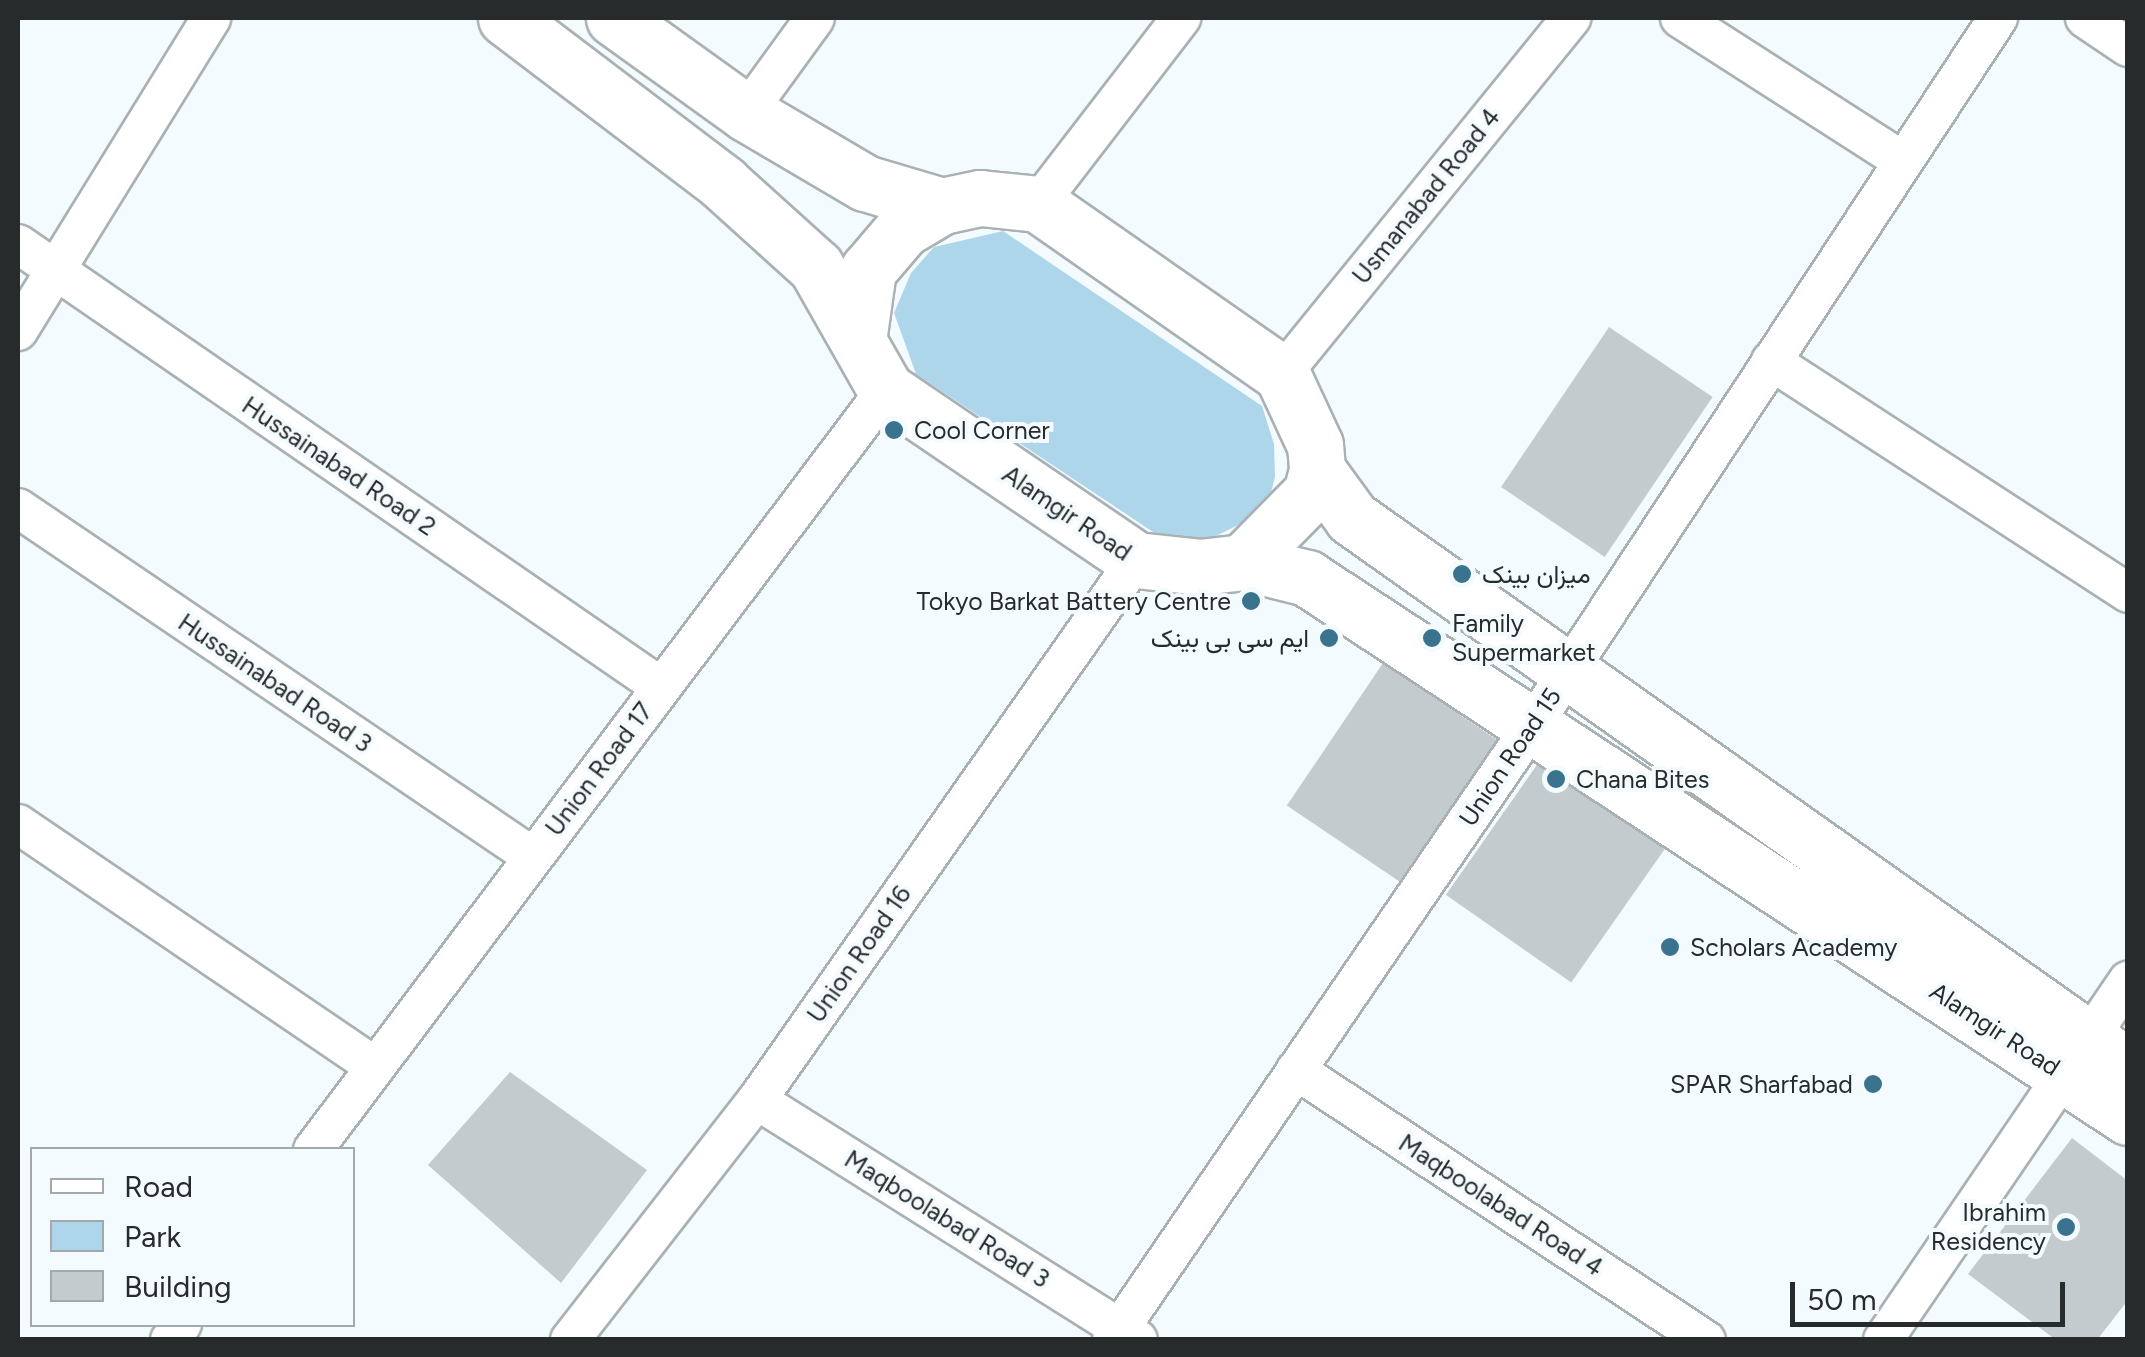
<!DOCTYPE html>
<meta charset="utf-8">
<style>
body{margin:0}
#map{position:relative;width:2145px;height:1357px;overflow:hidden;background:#f4fbff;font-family:Figtree,Vazirmatn,sans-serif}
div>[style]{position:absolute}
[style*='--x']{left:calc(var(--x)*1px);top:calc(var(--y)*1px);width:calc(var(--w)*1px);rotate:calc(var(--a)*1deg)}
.green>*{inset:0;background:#aed6eb}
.building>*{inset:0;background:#c4cbcf;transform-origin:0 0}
.roads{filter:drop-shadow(2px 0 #aab1b4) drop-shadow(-2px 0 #aab1b4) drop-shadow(0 2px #aab1b4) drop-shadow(0 -2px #aab1b4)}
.street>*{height:38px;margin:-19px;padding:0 19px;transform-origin:19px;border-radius:19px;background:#fff}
.secondary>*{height:55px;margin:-27.5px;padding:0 27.5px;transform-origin:27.5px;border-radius:27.5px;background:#fff}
.dots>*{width:28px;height:28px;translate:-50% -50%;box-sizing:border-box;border:5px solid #f4fbff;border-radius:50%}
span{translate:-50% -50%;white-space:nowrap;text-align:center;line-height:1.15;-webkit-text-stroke:8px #f4fbff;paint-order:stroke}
.street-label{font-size:25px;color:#282b2c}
.poi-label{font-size:25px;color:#282b2c}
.left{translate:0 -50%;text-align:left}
.right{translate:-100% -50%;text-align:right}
.frame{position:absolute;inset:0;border:20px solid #282b2c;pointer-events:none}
.legend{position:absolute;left:30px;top:1147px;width:325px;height:180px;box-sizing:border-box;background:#f4fbff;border:2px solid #a2a8ab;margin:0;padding:12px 18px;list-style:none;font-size:30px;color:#282b2c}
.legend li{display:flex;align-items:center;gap:20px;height:50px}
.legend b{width:50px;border:2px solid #a2a8ab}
.scale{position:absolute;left:1790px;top:1282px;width:275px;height:45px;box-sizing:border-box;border:5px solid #282b2c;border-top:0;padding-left:12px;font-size:30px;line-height:35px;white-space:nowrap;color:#282b2c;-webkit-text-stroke:8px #f4fbff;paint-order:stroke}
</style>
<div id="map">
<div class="green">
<i style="clip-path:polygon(1003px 231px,1262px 406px,1274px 444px,1275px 477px,1266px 511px,1202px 543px,1156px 534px,916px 374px,894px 313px,911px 273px,934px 247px)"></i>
</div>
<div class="building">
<i style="left:1609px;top:327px;width:125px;height:193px;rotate:34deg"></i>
<i style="left:1383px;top:663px;width:144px;height:172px;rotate:34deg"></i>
<i style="left:1548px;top:749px;width:153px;height:178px;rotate:35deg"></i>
<i style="clip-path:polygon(510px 1072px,647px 1170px,561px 1283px,428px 1165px)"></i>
<i style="clip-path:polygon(2072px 1138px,2128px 1181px,2128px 1300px,2097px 1340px,2056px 1340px,1968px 1274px)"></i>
</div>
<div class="roads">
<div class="street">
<i style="--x:1680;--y:18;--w:265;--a:32.7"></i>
<i style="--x:2085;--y:18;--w:52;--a:34"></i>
<i style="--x:746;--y:113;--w:117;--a:-54"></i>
<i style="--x:1038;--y:204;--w:235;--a:-52.4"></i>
<i style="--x:18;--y:244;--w:781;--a:34.57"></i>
<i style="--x:18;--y:331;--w:368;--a:-58.3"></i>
<i style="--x:1771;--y:361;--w:426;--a:33"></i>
<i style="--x:1282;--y:374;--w:459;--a:-50.9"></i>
<i style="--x:18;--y:508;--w:622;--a:34.12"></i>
<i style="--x:18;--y:824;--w:432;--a:34.2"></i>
<i style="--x:1296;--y:1070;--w:491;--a:33.4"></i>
<i style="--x:757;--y:1100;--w:450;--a:32.2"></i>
<i style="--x:313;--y:1150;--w:952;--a:-52.99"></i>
<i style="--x:170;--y:1340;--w:20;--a:-53"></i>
<i style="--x:570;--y:1340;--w:304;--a:-52.1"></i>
<i style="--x:757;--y:1100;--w:660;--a:-54.94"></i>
<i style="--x:1112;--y:1340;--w:744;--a:-55.63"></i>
<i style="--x:1532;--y:726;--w:848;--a:-56.65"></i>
<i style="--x:1883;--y:1340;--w:435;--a:-55.7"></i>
</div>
<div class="secondary">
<i style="--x:506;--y:18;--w:273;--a:37.2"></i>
<i style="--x:723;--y:183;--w:125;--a:42.1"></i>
<i style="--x:816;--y:267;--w:142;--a:60.4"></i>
<i style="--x:886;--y:390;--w:302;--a:34.2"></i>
<i style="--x:1136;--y:560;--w:64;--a:6.2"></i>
<i style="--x:1200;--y:567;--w:43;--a:-6.6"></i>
<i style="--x:1243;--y:562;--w:66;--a:14"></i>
<i style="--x:1307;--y:578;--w:982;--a:33.29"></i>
<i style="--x:614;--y:18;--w:163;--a:35.7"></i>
<i style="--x:746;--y:113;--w:138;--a:30.5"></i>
<i style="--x:865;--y:183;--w:80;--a:16.6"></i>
<i style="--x:942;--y:206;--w:39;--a:-12"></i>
<i style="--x:980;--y:198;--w:58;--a:5.9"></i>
<i style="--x:1038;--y:204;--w:297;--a:34.9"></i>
<i style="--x:1282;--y:374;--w:78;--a:65.1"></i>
<i style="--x:1315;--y:445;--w:25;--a:85"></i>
<i style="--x:1317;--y:470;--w:59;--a:53.9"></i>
<i style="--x:1352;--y:518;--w:951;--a:35.28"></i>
<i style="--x:859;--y:334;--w:65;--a:-82"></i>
<i style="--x:868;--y:270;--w:54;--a:-49.5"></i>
<i style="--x:903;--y:229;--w:45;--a:-30.5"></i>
<i style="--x:1243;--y:562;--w:97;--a:-45.4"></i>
<i style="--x:1311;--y:493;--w:24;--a:-75"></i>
</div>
</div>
<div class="dots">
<i style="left:894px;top:430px;background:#3a738d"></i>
<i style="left:1462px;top:574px;background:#3a738d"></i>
<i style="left:1251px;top:601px;background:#3a738d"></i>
<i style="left:1329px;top:638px;background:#3a738d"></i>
<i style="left:1432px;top:638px;background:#3a738d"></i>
<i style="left:1556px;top:779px;background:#3a738d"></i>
<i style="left:1670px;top:947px;background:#3a738d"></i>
<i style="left:1873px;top:1084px;background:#3a738d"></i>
<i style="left:2066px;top:1227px;background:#3a738d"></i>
</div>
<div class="street-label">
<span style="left:1426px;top:196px;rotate:-51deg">Usmanabad Road 4</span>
<span style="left:339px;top:466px;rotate:34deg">Hussainabad Road 2</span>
<span style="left:1067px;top:513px;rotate:34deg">Alamgir Road</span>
<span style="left:275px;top:683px;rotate:34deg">Hussainabad Road 3</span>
<span style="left:1510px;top:757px;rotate:-56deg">Union Road 15</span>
<span style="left:599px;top:769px;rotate:-53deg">Union Road 17</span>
<span style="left:859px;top:954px;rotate:-55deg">Union Road 16</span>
<span style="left:1995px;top:1029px;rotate:33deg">Alamgir Road</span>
<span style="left:1501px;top:1205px;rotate:33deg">Maqboolabad Road 4</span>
<span style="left:947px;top:1219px;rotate:32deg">Maqboolabad Road 3</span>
</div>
<div class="poi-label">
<span class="left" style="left:914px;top:430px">Cool Corner</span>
<span class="left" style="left:1482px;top:574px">میزان بینک</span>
<span class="right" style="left:1231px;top:601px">Tokyo Barkat Battery Centre</span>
<span class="left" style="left:1452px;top:638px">Family<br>Supermarket</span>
<span class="right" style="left:1309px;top:638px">ایم سی بی بینک</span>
<span class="left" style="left:1576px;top:779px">Chana Bites</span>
<span class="left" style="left:1690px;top:947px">Scholars Academy</span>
<span class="right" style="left:1853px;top:1084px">SPAR Sharfabad</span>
<span class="right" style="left:2046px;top:1227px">Ibrahim<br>Residency</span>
</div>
<div class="frame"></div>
<ul class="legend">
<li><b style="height:12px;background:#fff"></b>Road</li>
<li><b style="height:28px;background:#aed6eb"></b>Park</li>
<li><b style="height:28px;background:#c4cbcf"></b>Building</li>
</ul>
<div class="scale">50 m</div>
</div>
